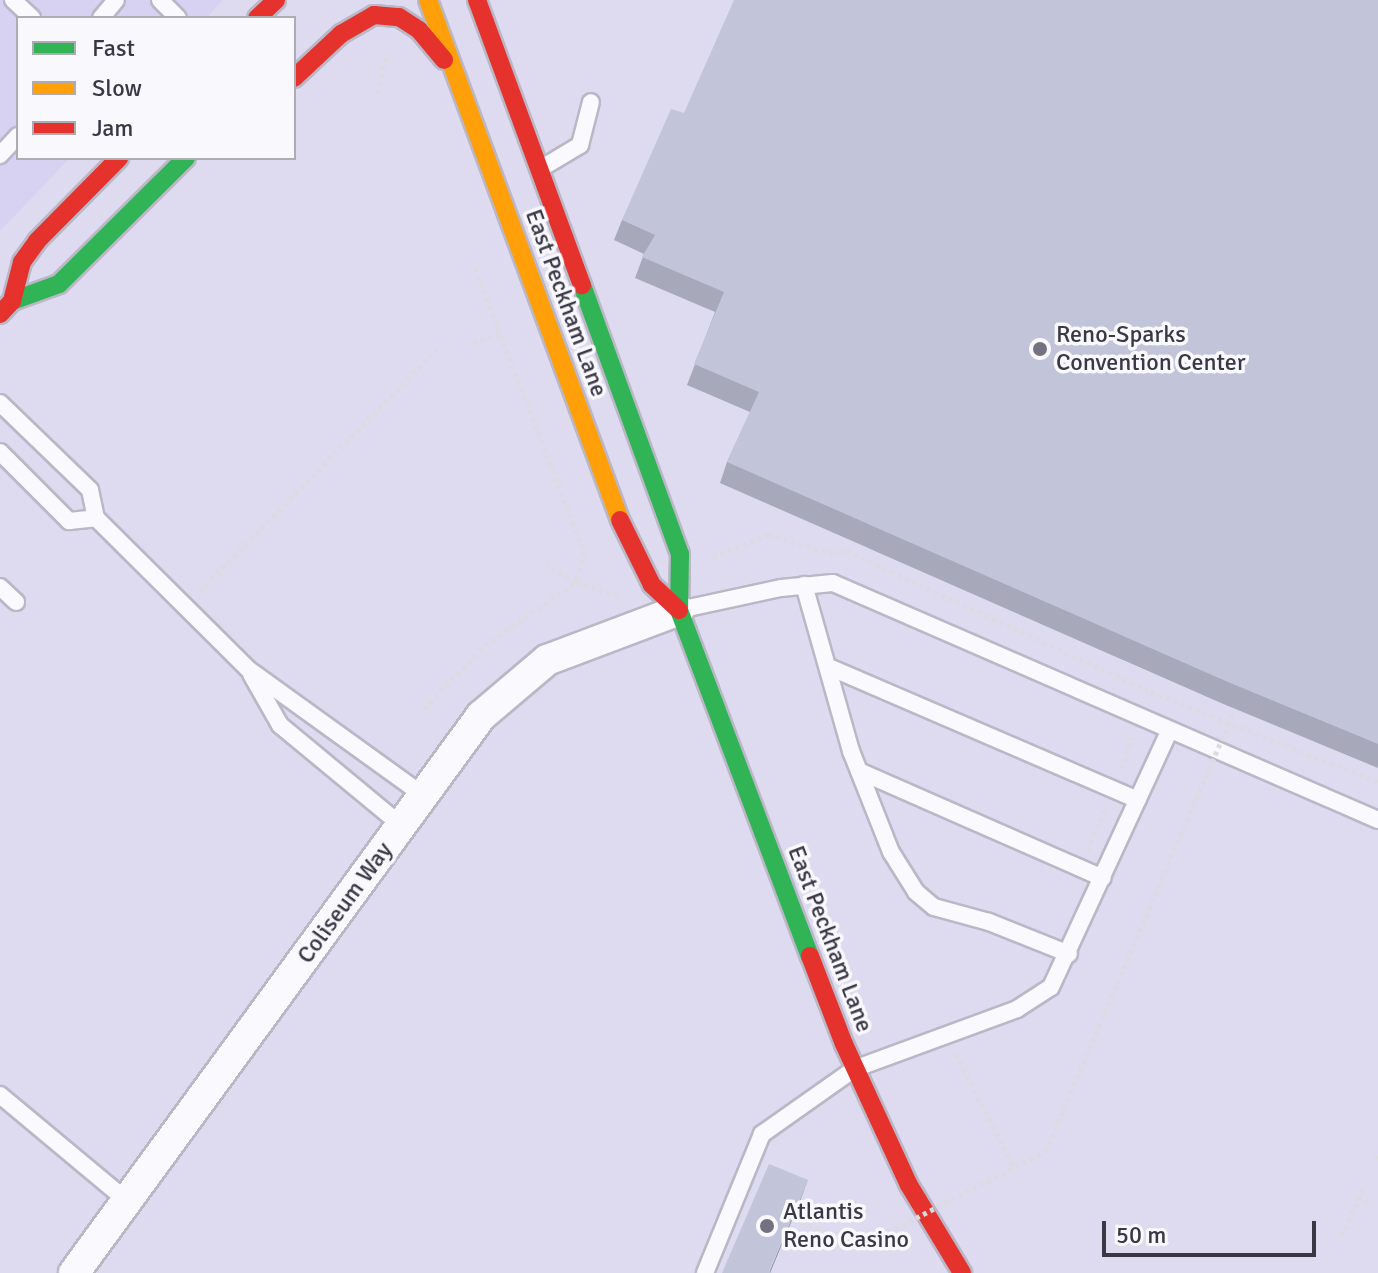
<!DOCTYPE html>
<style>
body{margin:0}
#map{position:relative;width:1378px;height:1273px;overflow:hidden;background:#dedaef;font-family:Signika,sans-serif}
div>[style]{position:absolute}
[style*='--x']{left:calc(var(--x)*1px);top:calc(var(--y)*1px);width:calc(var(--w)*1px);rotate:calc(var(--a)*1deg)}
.built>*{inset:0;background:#d7d1f2}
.path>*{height:5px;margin-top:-2.5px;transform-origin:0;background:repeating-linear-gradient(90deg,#dcdbe1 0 4px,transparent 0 8px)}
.roads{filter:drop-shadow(2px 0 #bab7c7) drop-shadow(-2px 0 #bab7c7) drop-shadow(0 2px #bab7c7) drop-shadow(0 -2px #bab7c7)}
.lane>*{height:16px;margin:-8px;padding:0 8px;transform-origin:8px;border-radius:8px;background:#faf9fd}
.street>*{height:30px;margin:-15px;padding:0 15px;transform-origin:15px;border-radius:15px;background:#faf9fd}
.fast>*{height:18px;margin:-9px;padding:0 9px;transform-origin:9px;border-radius:9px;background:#30b455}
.slow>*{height:18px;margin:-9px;padding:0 9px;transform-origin:9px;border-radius:9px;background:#ff9f0a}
.jam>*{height:18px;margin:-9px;padding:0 9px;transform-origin:9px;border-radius:9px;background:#e5322d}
.path-bridge>*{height:5px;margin-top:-2.5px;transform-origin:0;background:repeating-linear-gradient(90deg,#dcdbe1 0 4px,transparent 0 8px)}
.wall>*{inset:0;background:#a7a9bb}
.shaded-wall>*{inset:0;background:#888999}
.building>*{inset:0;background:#c2c4da}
.dots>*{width:22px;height:22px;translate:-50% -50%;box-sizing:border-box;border:4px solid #f9f8fc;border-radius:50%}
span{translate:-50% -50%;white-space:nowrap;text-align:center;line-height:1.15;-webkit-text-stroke:7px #f9f8fc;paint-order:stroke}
.street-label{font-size:24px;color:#3b3846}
.poi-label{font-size:24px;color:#3b3846}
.left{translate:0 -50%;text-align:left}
.legend{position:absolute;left:16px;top:16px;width:280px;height:144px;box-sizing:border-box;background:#f9f8fc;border:2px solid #adabb3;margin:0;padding:10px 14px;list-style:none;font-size:24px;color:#3b3846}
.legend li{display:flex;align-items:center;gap:16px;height:40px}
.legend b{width:40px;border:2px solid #adabb3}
.scale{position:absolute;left:1102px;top:1221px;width:214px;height:36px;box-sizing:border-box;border:4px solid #3b3846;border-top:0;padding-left:10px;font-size:24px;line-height:28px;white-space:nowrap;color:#3b3846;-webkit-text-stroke:6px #f9f8fc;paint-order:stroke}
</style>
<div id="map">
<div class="built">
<i style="clip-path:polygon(0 0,223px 0,206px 18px,18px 18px,18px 158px,70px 158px,0 231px)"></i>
</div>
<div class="path">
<i style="--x:377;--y:93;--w:42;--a:-75"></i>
<i style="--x:475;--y:268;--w:304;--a:69"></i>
<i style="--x:584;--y:552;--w:31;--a:105"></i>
<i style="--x:576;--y:582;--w:34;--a:-150"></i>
<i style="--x:473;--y:342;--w:28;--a:-18"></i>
<i style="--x:713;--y:557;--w:60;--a:-22.7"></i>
<i style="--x:768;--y:534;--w:64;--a:17.3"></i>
<i style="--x:829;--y:553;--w:18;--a:-6"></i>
<i style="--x:847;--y:551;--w:335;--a:24.9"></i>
<i style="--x:1151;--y:692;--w:244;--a:21.6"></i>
<i style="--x:200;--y:591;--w:339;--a:-45.6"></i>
<i style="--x:424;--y:709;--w:88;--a:-46.4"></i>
<i style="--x:485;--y:645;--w:111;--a:-34.7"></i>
<i style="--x:576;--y:582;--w:43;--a:17.6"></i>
<i style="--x:1121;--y:769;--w:34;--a:-71"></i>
<i style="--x:1087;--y:850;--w:46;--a:-65.7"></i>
<i style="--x:956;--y:1054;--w:128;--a:63"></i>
<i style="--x:1375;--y:1159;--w:7;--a:-63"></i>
<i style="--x:1358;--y:1197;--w:17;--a:21"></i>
<i style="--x:1342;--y:1236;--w:53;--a:-66.8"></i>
</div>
<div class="roads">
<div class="lane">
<i style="--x:13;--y:0;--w:26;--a:43"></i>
<i style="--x:160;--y:0;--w:25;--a:45"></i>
<i style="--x:101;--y:18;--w:23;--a:-50"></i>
<i style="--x:0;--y:155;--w:26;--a:-47"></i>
<i style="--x:540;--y:169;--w:47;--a:-31"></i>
<i style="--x:580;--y:145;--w:44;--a:-75.7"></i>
<i style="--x:0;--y:403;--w:125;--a:44"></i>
<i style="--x:90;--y:490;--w:29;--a:78"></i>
<i style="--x:96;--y:518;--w:214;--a:44.8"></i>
<i style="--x:248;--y:669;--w:216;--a:35.8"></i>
<i style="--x:0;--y:452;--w:98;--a:45"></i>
<i style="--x:69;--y:521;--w:27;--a:-6"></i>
<i style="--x:804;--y:585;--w:173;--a:74.2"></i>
<i style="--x:851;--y:751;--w:109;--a:68.4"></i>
<i style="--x:891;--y:852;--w:47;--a:58"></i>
<i style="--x:916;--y:892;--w:23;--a:40"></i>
<i style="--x:934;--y:907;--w:57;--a:15.3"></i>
<i style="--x:989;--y:922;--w:86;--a:21.8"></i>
<i style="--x:0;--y:587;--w:22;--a:43"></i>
<i style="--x:679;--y:610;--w:104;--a:-12.2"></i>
<i style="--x:781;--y:588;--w:52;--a:-5.5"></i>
<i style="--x:833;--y:583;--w:594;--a:23.5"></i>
<i style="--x:829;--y:667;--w:336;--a:23.3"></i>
<i style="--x:251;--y:674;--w:59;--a:60.4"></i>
<i style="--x:280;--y:725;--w:157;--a:39.6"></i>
<i style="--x:859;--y:771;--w:266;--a:23.7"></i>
<i style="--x:0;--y:1095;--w:165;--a:39.8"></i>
<i style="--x:705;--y:1273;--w:150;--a:-67.7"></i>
<i style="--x:762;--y:1134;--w:113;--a:-35.2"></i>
<i style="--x:854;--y:1069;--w:174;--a:-20.2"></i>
<i style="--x:1017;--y:1009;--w:40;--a:-32.9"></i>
<i style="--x:1051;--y:987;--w:283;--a:-65.2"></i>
</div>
<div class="street">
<i style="--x:74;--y:1273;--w:690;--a:-53.84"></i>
<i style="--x:481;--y:716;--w:87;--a:-40.3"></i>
<i style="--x:547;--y:660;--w:141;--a:-20.7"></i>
</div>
<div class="fast">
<i style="--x:582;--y:285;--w:286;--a:70"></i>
<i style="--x:680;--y:554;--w:56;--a:91"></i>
<i style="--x:679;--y:610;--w:370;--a:69.3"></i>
<i style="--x:12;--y:301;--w:50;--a:-19.9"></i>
<i style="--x:59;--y:284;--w:179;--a:-44.8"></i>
</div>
<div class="slow">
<i style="--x:428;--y:0;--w:554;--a:69.73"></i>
</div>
<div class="jam">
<i style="--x:477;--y:0;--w:304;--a:69.8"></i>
<i style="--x:257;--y:18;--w:26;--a:-43"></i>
<i style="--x:294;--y:78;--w:64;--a:-43.1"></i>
<i style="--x:341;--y:34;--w:38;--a:-30"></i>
<i style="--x:374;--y:15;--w:25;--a:5"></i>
<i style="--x:399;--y:17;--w:24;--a:33"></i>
<i style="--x:419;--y:30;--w:39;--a:50"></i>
<i style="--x:0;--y:314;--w:18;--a:-47"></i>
<i style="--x:12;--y:301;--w:40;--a:-75.6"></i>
<i style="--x:22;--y:262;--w:26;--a:-54"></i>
<i style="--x:37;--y:241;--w:117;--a:-45.3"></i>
<i style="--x:620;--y:520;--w:72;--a:63.8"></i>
<i style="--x:652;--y:585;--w:37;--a:43"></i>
<i style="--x:810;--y:956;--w:94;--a:68.9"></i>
<i style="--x:844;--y:1044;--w:155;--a:65.3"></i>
<i style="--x:909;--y:1185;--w:103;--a:58.9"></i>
</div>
</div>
<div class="path-bridge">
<i style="--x:793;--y:1219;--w:72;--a:23"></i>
<i style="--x:859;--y:1247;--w:209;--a:-27.1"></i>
<i style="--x:1045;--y:1152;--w:482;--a:-66.8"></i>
</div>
<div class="wall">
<i style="clip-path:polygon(1378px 0,1378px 768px,1221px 703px,720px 483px,727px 462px,750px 412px,687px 385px,715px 312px,635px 278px,644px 254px,614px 240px,622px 220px,684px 113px)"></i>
</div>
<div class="shaded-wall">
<i style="clip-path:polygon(808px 1180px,800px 1201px,770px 1273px,769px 1273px)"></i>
</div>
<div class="building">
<i style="clip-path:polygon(734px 0,1378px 0,1378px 744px,1228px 682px,727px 462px,759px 392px,694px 364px,724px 292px,642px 257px,655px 235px,622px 220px,671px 109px,684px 113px)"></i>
<i style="clip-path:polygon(769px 1164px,808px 1180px,769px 1271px,772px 1273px,722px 1273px)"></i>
</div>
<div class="dots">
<i style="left:1040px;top:349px;background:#747181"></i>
<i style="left:767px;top:1226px;background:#747181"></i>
</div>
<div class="street-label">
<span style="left:566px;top:303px;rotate:70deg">East Peckham Lane</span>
<span style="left:345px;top:903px;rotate:-54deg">Coliseum Way</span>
<span style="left:830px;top:939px;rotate:69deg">East Peckham Lane</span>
</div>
<div class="poi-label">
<span class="left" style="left:1056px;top:349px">Reno-Sparks<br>Convention Center</span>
<span class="left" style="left:783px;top:1226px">Atlantis<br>Reno Casino</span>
</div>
<ul class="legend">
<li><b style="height:10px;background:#30b455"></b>Fast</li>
<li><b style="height:10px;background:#ff9f0a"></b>Slow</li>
<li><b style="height:10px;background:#e5322d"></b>Jam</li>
</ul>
<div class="scale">50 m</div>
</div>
